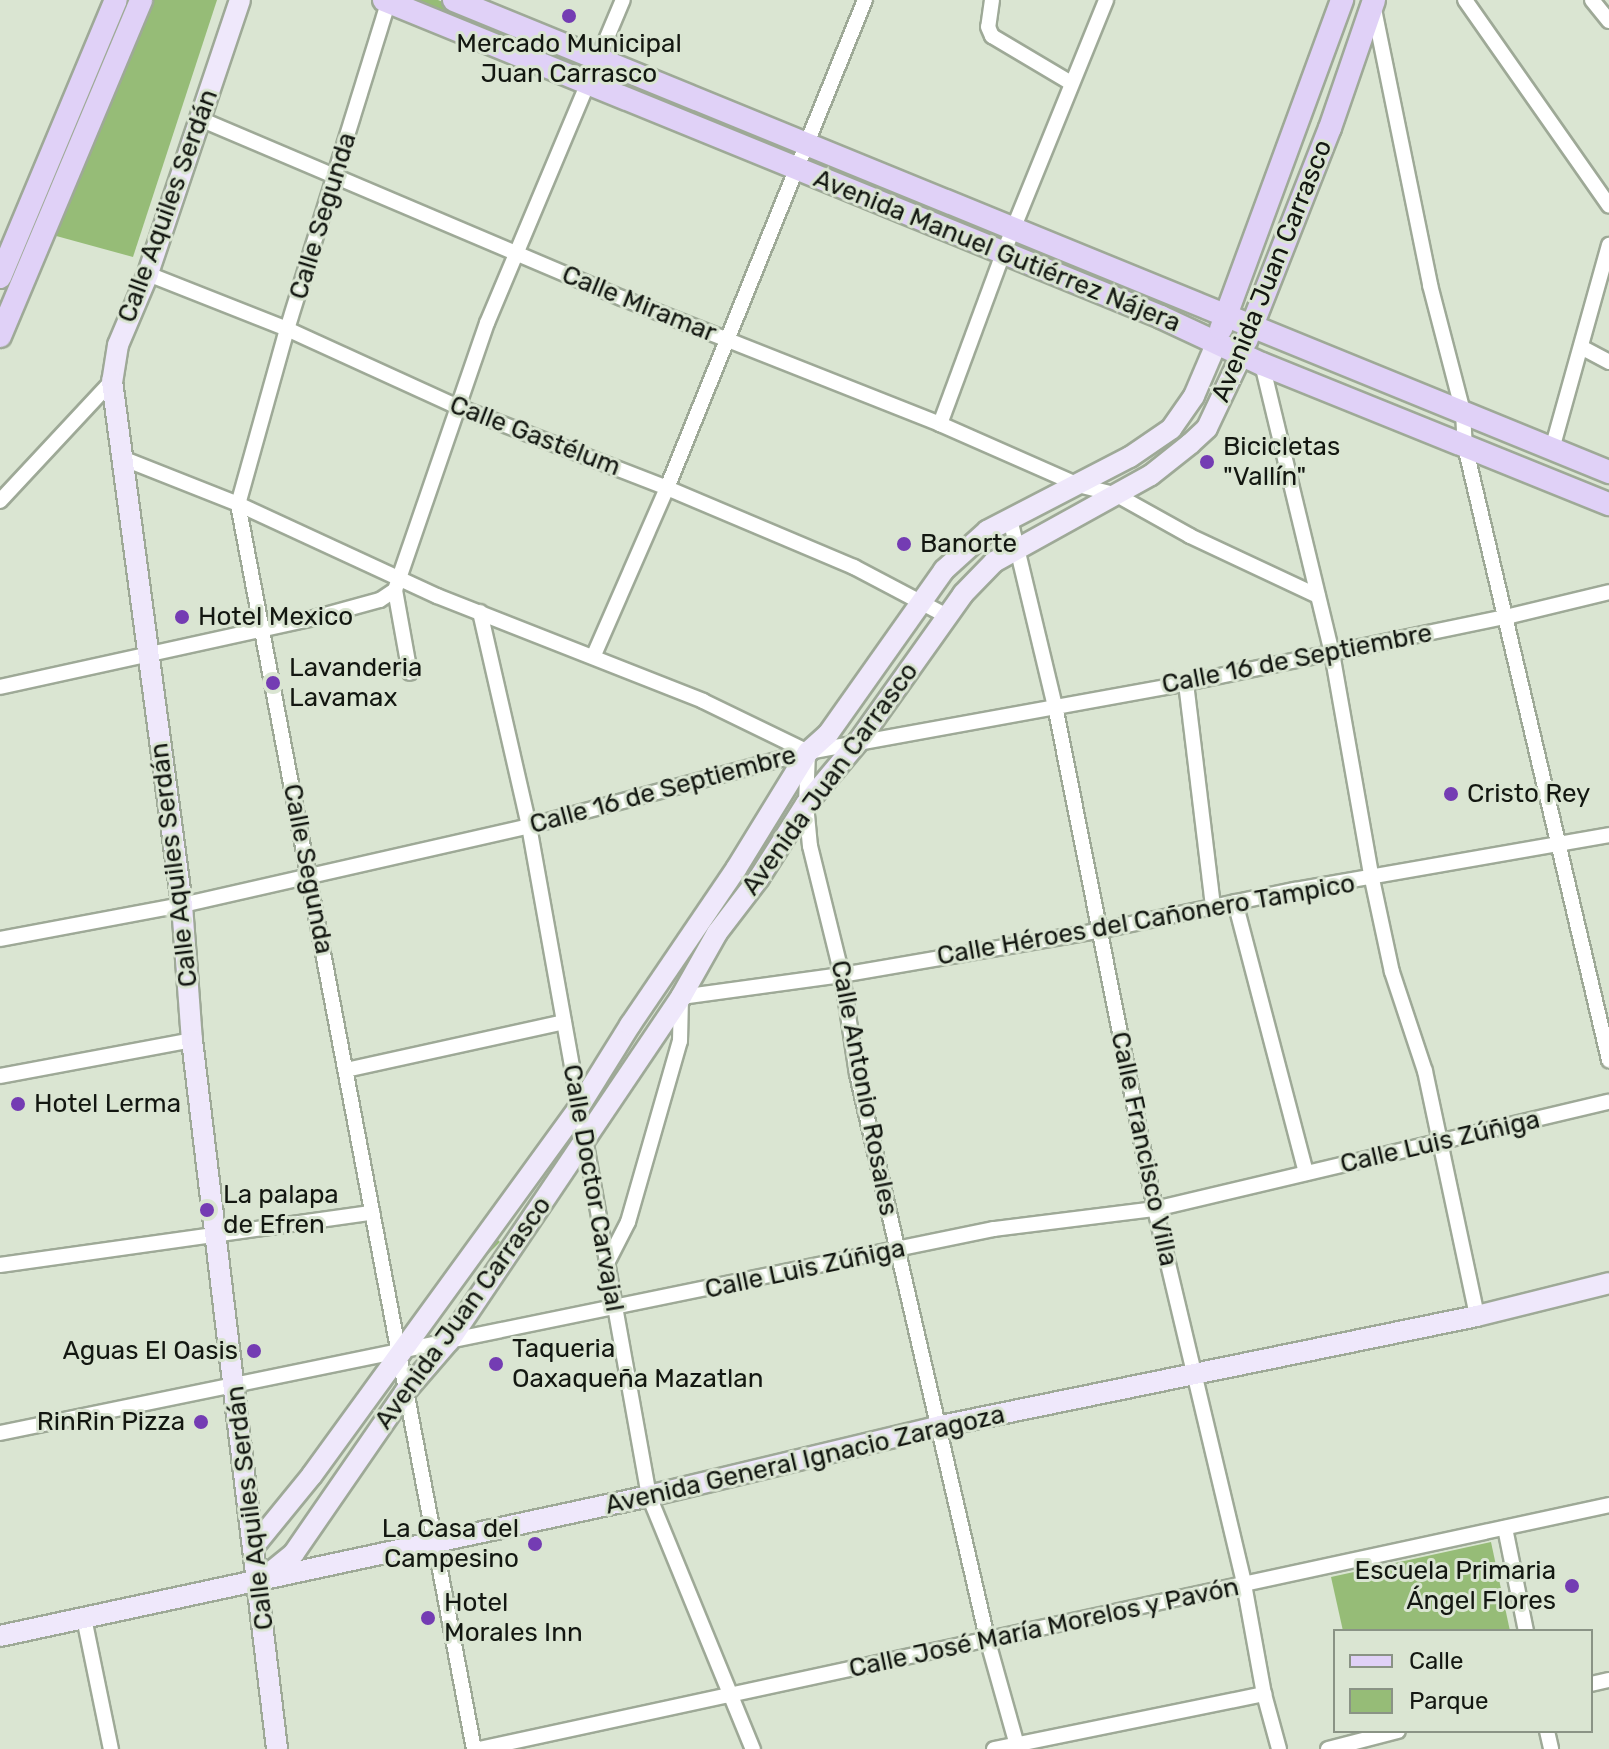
<!DOCTYPE html>
<meta charset="utf-8">
<style>
body{margin:0}
#map{position:relative;width:1609px;height:1749px;overflow:hidden;background:#dae5d2;font-family:Rubik,sans-serif}
div>[style]{position:absolute}
[style*='--x']{left:calc(var(--x)*1px);top:calc(var(--y)*1px);width:calc(var(--w)*1px);rotate:calc(var(--a)*1deg)}
.green>*{inset:0;background:#96bc77;transform-origin:0 0}
.roads{filter:drop-shadow(2px 0 #9ea997) drop-shadow(-2px 0 #9ea997) drop-shadow(0 2px #9ea997) drop-shadow(0 -2px #9ea997)}
.street>*{height:14px;margin:-7px;padding:0 7px;transform-origin:7px;border-radius:7px;background:#fff}
.secondary>*{height:20px;margin:-10px;padding:0 10px;transform-origin:10px;border-radius:10px;background:#efe8fb}
.primary>*{height:22px;margin:-11px;padding:0 11px;transform-origin:11px;border-radius:11px;background:#e0d1f7}
.dots>*{width:22px;height:22px;translate:-50% -50%;box-sizing:border-box;border:4px solid #dae5d2;border-radius:50%}
span{translate:-50% -50%;white-space:nowrap;text-align:center;line-height:1.15;-webkit-text-stroke:6px #dae5d2;paint-order:stroke}
.poi-label{font-size:26px;color:#131711}
.left{translate:0 -50%;text-align:left}
.right{translate:-100% -50%;text-align:right}
.street-label{font-size:26px;color:#131711}
.legend{position:absolute;left:1333px;top:1629px;width:260px;height:104px;box-sizing:border-box;background:#dae5d2;border:2px solid #8a9385;margin:0;padding:10px 14px;list-style:none;font-size:24px;color:#131711}
.legend li{display:flex;align-items:center;gap:16px;height:40px}
.legend b{width:40px;border:2px solid #8a9385}
</style>
<div id="map">
<div class="green">
<i style="clip-path:polygon(143px 0,217px 0,133px 257px,49px 234px)"></i>
<i style="clip-path:polygon(408px 0,438px 0,565px 52px,569px 59px,564px 67px)"></i>
<i style="clip-path:polygon(614px 73px,770px 141px,742px 132px,733px 134px,613px 85px)"></i>
<i style="left:814px;top:156px;width:179px;height:9px;rotate:22deg"></i>
<i style="clip-path:polygon(1011px 237px,1179px 310px,1176px 314px,1014px 247px)"></i>
<i style="left:495px;top:1237px;width:7px;height:105px;rotate:45deg"></i>
<i style="clip-path:polygon(1491px 1542px,1510px 1631px,1343px 1631px,1331px 1577px)"></i>
</div>
<div class="roads">
<div class="street">
<i style="--x:389;--y:0;--w:344;--a:107.2"></i>
<i style="--x:287;--y:329;--w:182;--a:105.6"></i>
<i style="--x:238;--y:504;--w:1267;--a:79.27"></i>
<i style="--x:992;--y:0;--w:27;--a:98"></i>
<i style="--x:988;--y:27;--w:10;--a:66"></i>
<i style="--x:992;--y:36;--w:92;--a:30.7"></i>
<i style="--x:1465;--y:0;--w:251;--a:55"></i>
<i style="--x:1592;--y:0;--w:27;--a:51"></i>
<i style="--x:1374;--y:9;--w:282;--a:78.5"></i>
<i style="--x:1430;--y:285;--w:131;--a:75.4"></i>
<i style="--x:1463;--y:412;--w:34;--a:87"></i>
<i style="--x:1465;--y:446;--w:631;--a:76.8"></i>
<i style="--x:200;--y:119;--w:458;--a:23"></i>
<i style="--x:622;--y:298;--w:342;--a:21.6"></i>
<i style="--x:940;--y:424;--w:151;--a:23.8"></i>
<i style="--x:1078;--y:485;--w:38;--a:14"></i>
<i style="--x:1115;--y:494;--w:86;--a:29.2"></i>
<i style="--x:1190;--y:536;--w:141;--a:25.1"></i>
<i style="--x:148;--y:274;--w:149;--a:21.6"></i>
<i style="--x:287;--y:329;--w:186;--a:24.5"></i>
<i style="--x:456;--y:406;--w:226;--a:21.2"></i>
<i style="--x:667;--y:488;--w:203;--a:22.9"></i>
<i style="--x:854;--y:567;--w:105;--a:27.8"></i>
<i style="--x:1581;--y:347;--w:32;--a:28"></i>
<i style="--x:1262;--y:364;--w:297;--a:76.4"></i>
<i style="--x:1332;--y:653;--w:230;--a:80"></i>
<i style="--x:1372;--y:879;--w:95;--a:77.9"></i>
<i style="--x:1392;--y:972;--w:104;--a:71.6"></i>
<i style="--x:1425;--y:1071;--w:250;--a:78"></i>
<i style="--x:940;--y:424;--w:181;--a:-69.7"></i>
<i style="--x:1003;--y:254;--w:274;--a:-67.9"></i>
<i style="--x:1552;--y:449;--w:212;--a:-74.4"></i>
<i style="--x:122;--y:458;--w:125;--a:21.6"></i>
<i style="--x:238;--y:504;--w:219;--a:24.8"></i>
<i style="--x:437;--y:596;--w:286;--a:21.5"></i>
<i style="--x:703;--y:701;--w:117;--a:25.9"></i>
<i style="--x:808;--y:752;--w:52;--a:92.2"></i>
<i style="--x:806;--y:804;--w:42;--a:84.6"></i>
<i style="--x:810;--y:846;--w:133;--a:76.1"></i>
<i style="--x:842;--y:975;--w:100;--a:81.4"></i>
<i style="--x:857;--y:1074;--w:583;--a:77.01"></i>
<i style="--x:988;--y:1642;--w:111;--a:74.3"></i>
<i style="--x:0;--y:501;--w:164;--a:-47"></i>
<i style="--x:1010;--y:519;--w:192;--a:76.5"></i>
<i style="--x:1055;--y:706;--w:513;--a:78.76"></i>
<i style="--x:1155;--y:1209;--w:385;--a:76.6"></i>
<i style="--x:1244;--y:1584;--w:112;--a:79.7"></i>
<i style="--x:1264;--y:1694;--w:57;--a:74.7"></i>
<i style="--x:395;--y:590;--w:84;--a:79.8"></i>
<i style="--x:480;--y:612;--w:220;--a:77.1"></i>
<i style="--x:529;--y:826;--w:681;--a:79.85"></i>
<i style="--x:649;--y:1496;--w:274;--a:67.7"></i>
<i style="--x:594;--y:655;--w:182;--a:-66.4"></i>
<i style="--x:667;--y:488;--w:527;--a:-67.92"></i>
<i style="--x:1186;--y:683;--w:226;--a:83.1"></i>
<i style="--x:0;--y:687;--w:321;--a:-12.4"></i>
<i style="--x:314;--y:618;--w:68;--a:-15.3"></i>
<i style="--x:380;--y:600;--w:18;--a:-34"></i>
<i style="--x:395;--y:590;--w:282;--a:-71"></i>
<i style="--x:487;--y:323;--w:350;--a:-67.2"></i>
<i style="--x:1235;--y:902;--w:280;--a:75.3"></i>
<i style="--x:0;--y:939;--w:185;--a:-10.6"></i>
<i style="--x:182;--y:905;--w:356;--a:-12.8"></i>
<i style="--x:529;--y:826;--w:289;--a:-14.9"></i>
<i style="--x:808;--y:752;--w:384;--a:-10.3"></i>
<i style="--x:1186;--y:683;--w:327;--a:-11.7"></i>
<i style="--x:1506;--y:617;--w:106;--a:-13.6"></i>
<i style="--x:681;--y:997;--w:162;--a:-7.8"></i>
<i style="--x:842;--y:975;--w:260;--a:-9.8"></i>
<i style="--x:1098;--y:931;--w:201;--a:-11.8"></i>
<i style="--x:1295;--y:890;--w:319;--a:-9.9"></i>
<i style="--x:346;--y:1070;--w:223;--a:-12.4"></i>
<i style="--x:0;--y:1076;--w:195;--a:-10.6"></i>
<i style="--x:0;--y:1265;--w:376;--a:-8"></i>
<i style="--x:606;--y:1265;--w:48;--a:-62.9"></i>
<i style="--x:628;--y:1222;--w:188;--a:-74"></i>
<i style="--x:680;--y:1041;--w:44;--a:-88.7"></i>
<i style="--x:0;--y:1433;--w:1015;--a:-11.6"></i>
<i style="--x:994;--y:1229;--w:162;--a:-7.1"></i>
<i style="--x:1155;--y:1209;--w:466;--a:-13.3"></i>
<i style="--x:1505;--y:1528;--w:105;--a:78.5"></i>
<i style="--x:84;--y:1618;--w:134;--a:78.4"></i>
<i style="--x:1591;--y:1684;--w:18;--a:-13"></i>
<i style="--x:1547;--y:1731;--w:18;--a:77"></i>
<i style="--x:479;--y:1749;--w:1156;--a:-12.18"></i>
<i style="--x:994;--y:1749;--w:276;--a:-11.5"></i>
<i style="--x:1328;--y:1749;--w:72;--a:-14.4"></i>
</div>
<div class="secondary">
<i style="--x:240;--y:0;--w:289;--a:108.6"></i>
<i style="--x:148;--y:274;--w:77;--a:112.9"></i>
<i style="--x:118;--y:345;--w:36;--a:99"></i>
<i style="--x:112;--y:381;--w:529;--a:82.39"></i>
<i style="--x:182;--y:905;--w:135;--a:85.8"></i>
<i style="--x:192;--y:1040;--w:714;--a:83.16"></i>
<i style="--x:255;--y:1545;--w:90;--a:-50.8"></i>
<i style="--x:312;--y:1475;--w:455;--a:-54"></i>
<i style="--x:579;--y:1107;--w:97;--a:-58.1"></i>
<i style="--x:630;--y:1025;--w:189;--a:-55.8"></i>
<i style="--x:736;--y:869;--w:137;--a:-58.4"></i>
<i style="--x:808;--y:752;--w:27;--a:-42"></i>
<i style="--x:828;--y:734;--w:201;--a:-54.7"></i>
<i style="--x:944;--y:570;--w:58;--a:-42.2"></i>
<i style="--x:987;--y:531;--w:161;--a:-27.4"></i>
<i style="--x:1130;--y:457;--w:50;--a:-34.3"></i>
<i style="--x:1171;--y:429;--w:40;--a:-55.1"></i>
<i style="--x:1194;--y:396;--w:59;--a:-66.9"></i>
<i style="--x:266;--y:1576;--w:36;--a:-39"></i>
<i style="--x:294;--y:1553;--w:196;--a:-55.4"></i>
<i style="--x:405;--y:1392;--w:67;--a:-49.2"></i>
<i style="--x:449;--y:1341;--w:415;--a:-56"></i>
<i style="--x:681;--y:997;--w:73;--a:-60.6"></i>
<i style="--x:717;--y:933;--w:69;--a:-52.6"></i>
<i style="--x:759;--y:878;--w:88;--a:-57.6"></i>
<i style="--x:806;--y:804;--w:81;--a:-50"></i>
<i style="--x:858;--y:742;--w:181;--a:-54.6"></i>
<i style="--x:963;--y:594;--w:45;--a:-45.9"></i>
<i style="--x:994;--y:562;--w:179;--a:-29"></i>
<i style="--x:1151;--y:475;--w:50;--a:-38.5"></i>
<i style="--x:1190;--y:444;--w:23;--a:-43"></i>
<i style="--x:1207;--y:428;--w:82;--a:-64.7"></i>
<i style="--x:0;--y:1636;--w:664;--a:-12.17"></i>
<i style="--x:649;--y:1496;--w:300;--a:-13.5"></i>
<i style="--x:941;--y:1426;--w:547;--a:-11.6"></i>
<i style="--x:1477;--y:1316;--w:136;--a:-14"></i>
</div>
<div class="primary">
<i style="--x:384;--y:0;--w:839;--a:22.19"></i>
<i style="--x:1161;--y:317;--w:111;--a:25"></i>
<i style="--x:1262;--y:364;--w:374;--a:22"></i>
<i style="--x:454;--y:0;--w:1248;--a:22.23"></i>
<i style="--x:0;--y:277;--w:300;--a:-67.3"></i>
<i style="--x:1221;--y:329;--w:351;--a:-69.8"></i>
<i style="--x:0;--y:336;--w:364;--a:-67.2"></i>
<i style="--x:1246;--y:341;--w:229;--a:-68.5"></i>
<i style="--x:1330;--y:128;--w:135;--a:-71"></i>
</div>
</div>
<div class="dots">
<i style="left:569px;top:16px;background:#743cb3"></i>
<i style="left:1207px;top:462px;background:#743cb3"></i>
<i style="left:904px;top:544px;background:#743cb3"></i>
<i style="left:182px;top:617px;background:#743cb3"></i>
<i style="left:273px;top:683px;background:#743cb3"></i>
<i style="left:1451px;top:794px;background:#743cb3"></i>
<i style="left:18px;top:1104px;background:#743cb3"></i>
<i style="left:207px;top:1210px;background:#743cb3"></i>
<i style="left:254px;top:1351px;background:#743cb3"></i>
<i style="left:496px;top:1364px;background:#743cb3"></i>
<i style="left:201px;top:1422px;background:#743cb3"></i>
<i style="left:535px;top:1544px;background:#743cb3"></i>
<i style="left:1572px;top:1586px;background:#743cb3"></i>
<i style="left:428px;top:1618px;background:#743cb3"></i>
</div>
<div class="poi-label">
<span style="left:569px;top:59px">Mercado Municipal<br>Juan Carrasco</span>
<span class="left" style="left:1223px;top:462px">Bicicletas<br>"Vallín"</span>
<span class="left" style="left:920px;top:544px">Banorte</span>
<span class="left" style="left:198px;top:617px">Hotel Mexico</span>
<span class="left" style="left:289px;top:683px">Lavanderia<br>Lavamax</span>
<span class="left" style="left:1467px;top:794px">Cristo Rey</span>
<span class="left" style="left:34px;top:1104px">Hotel Lerma</span>
<span class="left" style="left:223px;top:1210px">La palapa<br>de Efren</span>
<span class="left" style="left:512px;top:1364px">Taqueria<br>Oaxaqueña Mazatlan</span>
<span class="right" style="left:238px;top:1351px">Aguas El Oasis</span>
<span class="right" style="left:185px;top:1422px">RinRin Pizza</span>
<span class="right" style="left:519px;top:1544px">La Casa del<br>Campesino</span>
<span class="right" style="left:1556px;top:1586px">Escuela Primaria<br>Ángel Flores</span>
<span class="left" style="left:444px;top:1618px">Hotel<br>Morales Inn</span>
</div>
<div class="street-label">
<span style="left:168px;top:206px;rotate:-70deg">Calle Aquiles Serdán</span>
<span style="left:323px;top:216px;rotate:-73deg">Calle Segunda</span>
<span style="left:997px;top:251px;rotate:22deg">Avenida Manuel Gutiérrez Nájera</span>
<span style="left:1272px;top:271px;rotate:-68deg">Avenida Juan Carrasco</span>
<span style="left:639px;top:304px;rotate:22deg">Calle Miramar</span>
<span style="left:535px;top:436px;rotate:21deg">Calle Gastélum</span>
<span style="left:1297px;top:659px;rotate:-11deg">Calle 16 de Septiembre</span>
<span style="left:830px;top:779px;rotate:-54deg">Avenida Juan Carrasco</span>
<span style="left:663px;top:790px;rotate:-15deg">Calle 16 de Septiembre</span>
<span style="left:174px;top:865px;rotate:-97deg">Calle Aquiles Serdán</span>
<span style="left:308px;top:869px;rotate:79deg">Calle Segunda</span>
<span style="left:1146px;top:920px;rotate:-10deg">Calle Héroes del Cañonero Tampico</span>
<span style="left:864px;top:1088px;rotate:79deg">Calle Antonio Rosales</span>
<span style="left:1440px;top:1142px;rotate:-13deg">Calle Luis Zúñiga</span>
<span style="left:1144px;top:1149px;rotate:78deg">Calle Francisco Villa</span>
<span style="left:593px;top:1188px;rotate:80deg">Calle Doctor Carvajal</span>
<span style="left:805px;top:1269px;rotate:-12deg">Calle Luis Zúñiga</span>
<span style="left:463px;top:1313px;rotate:-54deg">Avenida Juan Carrasco</span>
<span style="left:805px;top:1460px;rotate:-13deg">Avenida General Ignacio Zaragoza</span>
<span style="left:250px;top:1508px;rotate:-97deg">Calle Aquiles Serdán</span>
<span style="left:1044px;top:1628px;rotate:-12deg">Calle José María Morelos y Pavón</span>
</div>
<ul class="legend">
<li><b style="height:10px;background:#e0d1f7"></b>Calle</li>
<li><b style="height:22px;background:#96bc77"></b>Parque</li>
</ul>
</div>
